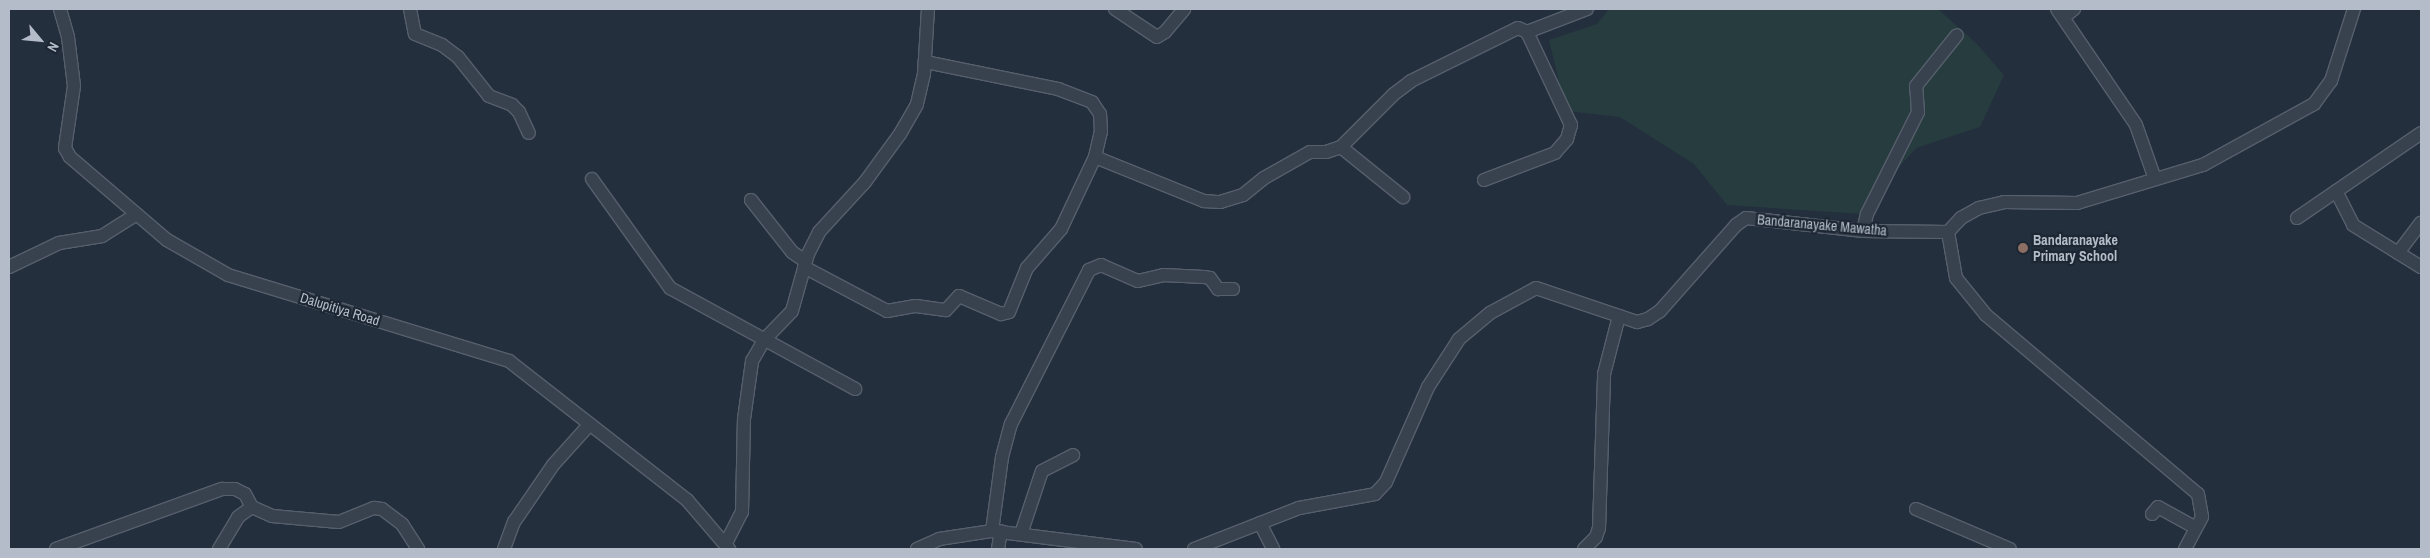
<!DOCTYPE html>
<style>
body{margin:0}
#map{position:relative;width:2430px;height:558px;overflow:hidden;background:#242f3e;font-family:"Archivo Narrow",sans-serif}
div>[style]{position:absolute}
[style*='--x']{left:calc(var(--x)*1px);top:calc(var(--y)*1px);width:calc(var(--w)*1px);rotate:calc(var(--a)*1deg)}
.green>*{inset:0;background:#263c3f}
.roads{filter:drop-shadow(1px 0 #565f6c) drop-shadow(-1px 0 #565f6c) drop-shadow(0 1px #565f6c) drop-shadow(0 -1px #565f6c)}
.minor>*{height:12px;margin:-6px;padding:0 6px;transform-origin:6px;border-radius:6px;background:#38414e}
.dots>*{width:14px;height:14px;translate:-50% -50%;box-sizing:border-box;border:2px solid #1d2633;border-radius:50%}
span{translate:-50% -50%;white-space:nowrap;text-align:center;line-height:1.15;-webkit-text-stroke:4.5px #1d2633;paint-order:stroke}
.street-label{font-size:14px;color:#b4bcc9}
.poi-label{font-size:14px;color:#b4bcc9;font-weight:700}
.left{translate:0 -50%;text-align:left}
.frame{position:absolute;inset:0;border:10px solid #b4bcc9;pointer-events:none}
.north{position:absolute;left:15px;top:15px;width:50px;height:50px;-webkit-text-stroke:4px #1d2633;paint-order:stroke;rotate:118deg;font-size:14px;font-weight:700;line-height:20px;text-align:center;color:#b4bcc9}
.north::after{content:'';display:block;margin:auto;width:18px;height:22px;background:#b4bcc9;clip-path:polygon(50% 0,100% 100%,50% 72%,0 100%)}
</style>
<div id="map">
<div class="green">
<i style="clip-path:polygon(1609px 9px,1938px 9px,1976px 43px,2004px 75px,1980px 127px,1916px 148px,1870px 200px,1863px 214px,1727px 205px,1694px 164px,1620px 117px,1566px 111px,1549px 40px,1597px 24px)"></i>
</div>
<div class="roads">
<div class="minor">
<i style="--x:60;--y:9;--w:29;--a:74"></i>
<i style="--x:68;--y:37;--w:49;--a:83"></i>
<i style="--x:74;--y:86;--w:63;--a:98.3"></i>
<i style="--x:65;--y:148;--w:10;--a:61"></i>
<i style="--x:70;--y:157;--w:128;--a:40.6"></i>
<i style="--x:167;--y:240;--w:70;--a:29.8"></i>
<i style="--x:228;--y:275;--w:294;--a:17"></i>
<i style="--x:509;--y:361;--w:226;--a:38"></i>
<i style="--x:687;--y:500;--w:65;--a:49.4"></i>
<i style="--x:410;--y:9;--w:25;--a:79"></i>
<i style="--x:415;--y:34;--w:29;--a:22"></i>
<i style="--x:442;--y:45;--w:20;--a:37"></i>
<i style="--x:458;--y:57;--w:50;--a:51.5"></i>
<i style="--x:489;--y:96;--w:25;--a:21"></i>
<i style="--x:512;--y:105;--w:10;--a:45"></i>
<i style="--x:519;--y:112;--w:23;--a:65"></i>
<i style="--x:1115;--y:9;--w:50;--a:33.7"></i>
<i style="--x:1157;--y:37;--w:9;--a:-32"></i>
<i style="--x:1165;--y:32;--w:30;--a:-50"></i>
<i style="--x:2057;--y:9;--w:140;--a:55.7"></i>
<i style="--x:2136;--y:125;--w:57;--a:70.6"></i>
<i style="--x:2064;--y:17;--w:13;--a:-39"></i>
<i style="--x:1527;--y:32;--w:64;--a:-21"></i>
<i style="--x:1341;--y:147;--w:80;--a:38.9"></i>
<i style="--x:1095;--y:157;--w:118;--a:22"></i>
<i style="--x:1204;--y:201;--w:16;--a:4"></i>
<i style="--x:1220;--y:202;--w:24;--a:-17"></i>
<i style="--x:1243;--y:195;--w:27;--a:-39"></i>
<i style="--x:1264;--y:178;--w:53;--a:-29.5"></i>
<i style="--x:1310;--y:152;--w:16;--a:0"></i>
<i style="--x:1326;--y:152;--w:16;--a:-18"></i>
<i style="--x:1341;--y:147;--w:75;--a:-45"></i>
<i style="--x:1394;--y:94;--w:21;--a:-37"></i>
<i style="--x:1411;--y:81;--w:119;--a:-26.4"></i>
<i style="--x:1518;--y:28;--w:10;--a:24"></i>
<i style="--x:1527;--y:32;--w:103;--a:64.7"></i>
<i style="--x:1571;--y:125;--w:15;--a:106"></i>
<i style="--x:1567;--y:139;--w:18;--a:131"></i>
<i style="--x:1555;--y:153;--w:76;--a:159.2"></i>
<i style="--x:592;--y:179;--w:134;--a:54.4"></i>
<i style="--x:670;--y:288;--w:211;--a:28.6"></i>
<i style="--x:2336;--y:191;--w:38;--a:63"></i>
<i style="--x:2353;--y:225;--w:80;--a:31.7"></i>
<i style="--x:751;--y:200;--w:66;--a:51.7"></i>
<i style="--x:792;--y:252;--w:16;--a:35"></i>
<i style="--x:2297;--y:218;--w:150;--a:-34.4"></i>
<i style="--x:1863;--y:231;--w:17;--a:-77"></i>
<i style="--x:1867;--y:214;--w:114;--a:-63.4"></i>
<i style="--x:1918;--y:112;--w:26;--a:-94"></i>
<i style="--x:1916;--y:86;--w:65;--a:-51.2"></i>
<i style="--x:1948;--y:232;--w:19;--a:-47"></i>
<i style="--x:1961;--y:218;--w:21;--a:-29"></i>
<i style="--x:1979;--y:208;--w:26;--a:-13"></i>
<i style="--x:2004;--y:202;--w:73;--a:0.8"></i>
<i style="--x:2077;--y:203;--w:132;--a:-16.8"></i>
<i style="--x:2203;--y:165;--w:127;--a:-28.8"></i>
<i style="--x:2314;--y:104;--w:29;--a:-54"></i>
<i style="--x:2331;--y:81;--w:76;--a:-72.3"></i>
<i style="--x:2398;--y:253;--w:38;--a:-53"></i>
<i style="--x:9;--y:267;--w:55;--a:-25.6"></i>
<i style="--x:59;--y:243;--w:44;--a:-9.2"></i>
<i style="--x:102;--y:236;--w:41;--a:-32.2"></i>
<i style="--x:804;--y:267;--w:94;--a:27.9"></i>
<i style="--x:887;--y:311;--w:29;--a:-10"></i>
<i style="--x:916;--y:306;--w:30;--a:8"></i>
<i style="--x:946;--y:310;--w:19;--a:-47"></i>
<i style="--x:959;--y:296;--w:46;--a:23.2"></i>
<i style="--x:1001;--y:314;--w:8;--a:-14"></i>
<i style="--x:1009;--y:312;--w:48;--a:-67.8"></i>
<i style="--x:1027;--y:268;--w:52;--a:-48.9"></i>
<i style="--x:1061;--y:229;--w:80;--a:-64.7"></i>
<i style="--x:1095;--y:157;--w:26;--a:-77"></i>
<i style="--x:1101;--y:132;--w:18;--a:-93"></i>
<i style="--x:1100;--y:114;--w:14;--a:-124"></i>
<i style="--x:1092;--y:102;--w:36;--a:-159"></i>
<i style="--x:1058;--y:89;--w:136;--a:-168.5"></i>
<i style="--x:1916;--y:509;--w:102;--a:23.1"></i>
<i style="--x:2152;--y:514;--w:9;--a:-49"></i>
<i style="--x:2158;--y:507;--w:43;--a:28.9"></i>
<i style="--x:1260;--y:523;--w:29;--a:63"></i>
<i style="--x:992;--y:531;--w:75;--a:-82.3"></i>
<i style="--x:1002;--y:457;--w:34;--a:-75"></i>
<i style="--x:1011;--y:424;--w:173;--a:-63.1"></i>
<i style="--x:1089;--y:270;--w:13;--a:-23"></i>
<i style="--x:1101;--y:265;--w:40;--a:23.4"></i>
<i style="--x:1138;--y:281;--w:26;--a:-13"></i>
<i style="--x:1163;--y:275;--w:41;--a:2.8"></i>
<i style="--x:1204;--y:277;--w:6;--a:9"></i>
<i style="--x:1210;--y:278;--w:14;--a:54"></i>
<i style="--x:1218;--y:289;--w:15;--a:0"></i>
<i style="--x:1021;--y:534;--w:66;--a:-71.6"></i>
<i style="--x:1042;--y:471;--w:35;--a:-27"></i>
<i style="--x:726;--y:543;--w:35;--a:-63"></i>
<i style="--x:742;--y:512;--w:93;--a:-88.8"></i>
<i style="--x:744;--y:419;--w:59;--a:-82.1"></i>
<i style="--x:752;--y:361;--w:24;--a:-60"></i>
<i style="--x:764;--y:340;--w:40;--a:-46"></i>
<i style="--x:792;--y:311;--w:59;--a:-74.3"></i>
<i style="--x:808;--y:254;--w:25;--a:-63"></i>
<i style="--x:819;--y:232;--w:68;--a:-47.4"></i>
<i style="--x:865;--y:182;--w:59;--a:-53.9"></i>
<i style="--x:900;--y:134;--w:34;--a:-60"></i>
<i style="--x:917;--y:104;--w:31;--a:-77"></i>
<i style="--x:924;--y:74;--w:65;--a:-86.5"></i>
<i style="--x:56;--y:549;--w:177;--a:-19.9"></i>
<i style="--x:222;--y:489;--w:13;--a:0"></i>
<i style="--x:235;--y:489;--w:11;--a:27"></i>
<i style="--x:245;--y:494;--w:15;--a:62"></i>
<i style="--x:252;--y:507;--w:22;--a:24"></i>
<i style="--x:272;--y:516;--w:67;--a:5.1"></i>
<i style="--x:339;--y:522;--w:38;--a:-22"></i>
<i style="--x:374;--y:508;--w:8;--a:7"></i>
<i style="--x:382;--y:509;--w:25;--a:37"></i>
<i style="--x:402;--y:524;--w:30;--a:57"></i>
<i style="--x:219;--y:549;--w:37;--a:-59"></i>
<i style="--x:238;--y:517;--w:17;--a:-36"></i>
<i style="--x:504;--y:549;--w:29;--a:-70"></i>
<i style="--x:514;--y:522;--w:69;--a:-55.6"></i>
<i style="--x:553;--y:465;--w:54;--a:-48"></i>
<i style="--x:917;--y:549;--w:24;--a:-24"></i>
<i style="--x:939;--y:539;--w:54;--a:-8.6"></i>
<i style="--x:992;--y:531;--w:145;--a:7.1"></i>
<i style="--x:998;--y:549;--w:18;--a:-81"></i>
<i style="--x:1194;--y:549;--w:113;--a:-21.3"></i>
<i style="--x:1299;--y:508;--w:77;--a:-10.4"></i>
<i style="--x:1375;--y:494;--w:16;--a:-47"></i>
<i style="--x:1386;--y:482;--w:104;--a:-66.1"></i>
<i style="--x:1428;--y:387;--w:57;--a:-57.1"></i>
<i style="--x:1459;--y:339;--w:40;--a:-40"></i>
<i style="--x:1490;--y:313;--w:52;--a:-28.5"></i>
<i style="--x:1536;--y:288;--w:107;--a:18.6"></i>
<i style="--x:1637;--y:322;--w:11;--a:-15"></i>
<i style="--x:1648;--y:319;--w:14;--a:-34"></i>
<i style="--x:1660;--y:311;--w:115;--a:-48.5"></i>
<i style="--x:1736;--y:225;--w:12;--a:-35"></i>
<i style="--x:1746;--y:218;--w:118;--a:6.3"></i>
<i style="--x:1863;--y:231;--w:85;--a:0.7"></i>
<i style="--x:1948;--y:232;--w:47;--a:80.1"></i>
<i style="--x:1956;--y:278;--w:48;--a:51"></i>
<i style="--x:1986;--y:315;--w:277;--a:40.2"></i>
<i style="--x:2198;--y:494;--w:23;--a:80"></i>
<i style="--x:2202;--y:517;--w:36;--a:118"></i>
<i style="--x:1584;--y:549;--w:17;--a:-45"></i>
<i style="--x:1596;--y:537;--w:9;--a:-72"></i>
<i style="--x:1599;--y:528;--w:154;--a:-88.1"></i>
<i style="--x:1604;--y:374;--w:60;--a:-75.5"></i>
</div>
</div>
<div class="dots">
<i style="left:2023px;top:248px;background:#8d6e63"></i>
</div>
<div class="street-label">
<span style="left:1822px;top:225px;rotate:5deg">Bandaranayake Mawatha</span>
<span style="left:340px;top:309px;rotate:17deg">Dalupitiya Road</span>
</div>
<div class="poi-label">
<span class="left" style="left:2033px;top:248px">Bandaranayake<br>Primary School</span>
</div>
<div class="frame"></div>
<div class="north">N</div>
</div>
